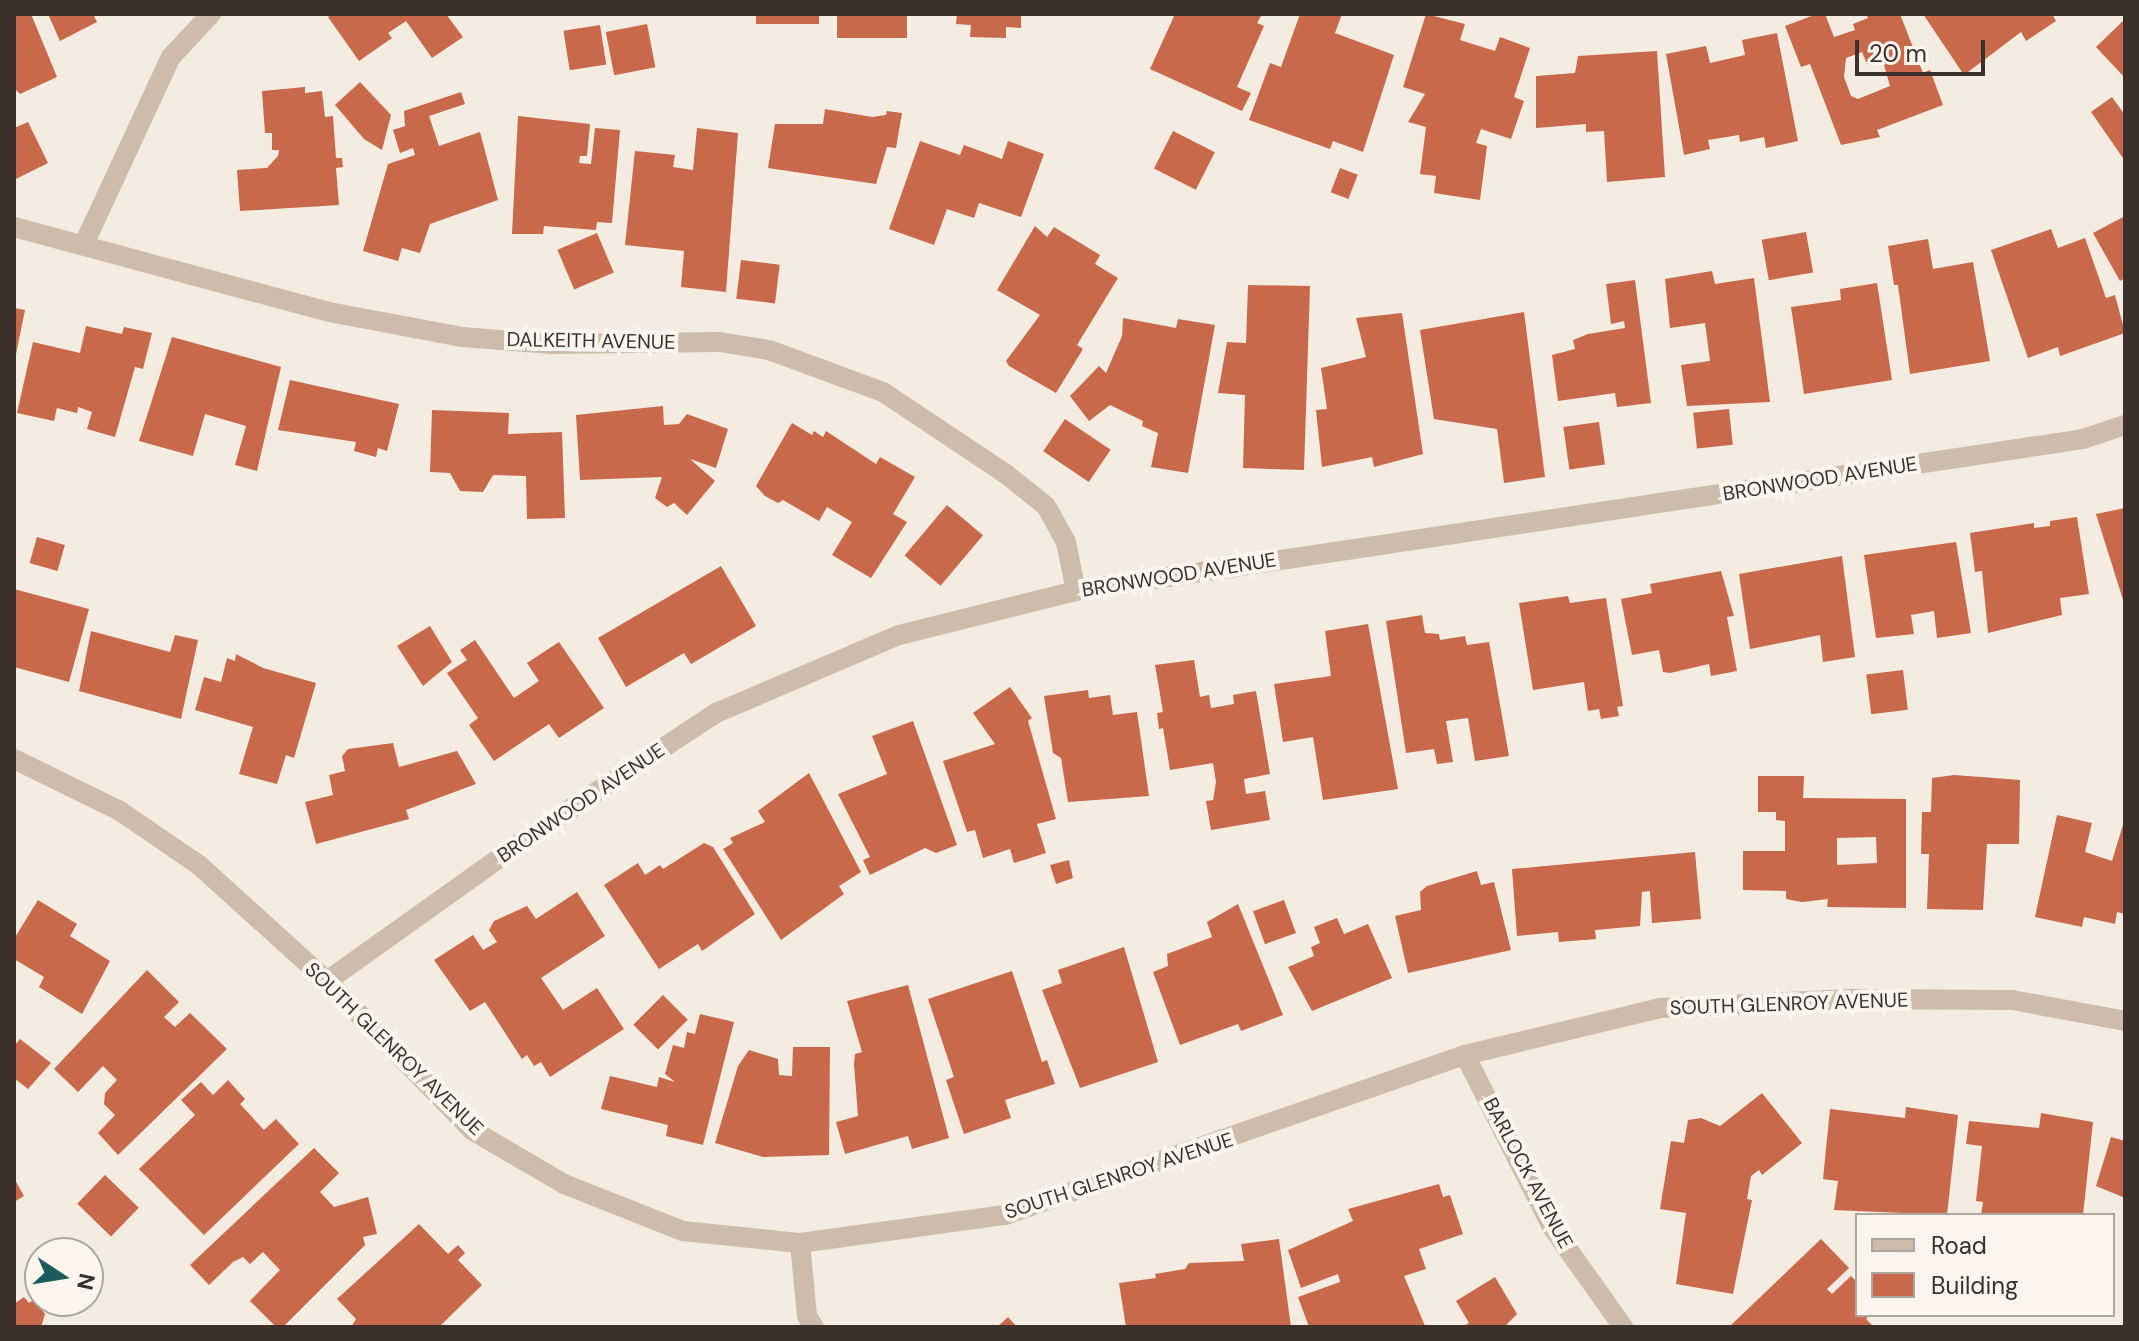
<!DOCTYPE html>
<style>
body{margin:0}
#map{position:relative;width:2139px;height:1341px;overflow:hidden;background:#f4ebe1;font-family:"DM Sans",sans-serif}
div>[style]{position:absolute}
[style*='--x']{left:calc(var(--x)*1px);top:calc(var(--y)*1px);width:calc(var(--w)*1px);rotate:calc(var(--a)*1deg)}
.building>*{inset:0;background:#c8694b;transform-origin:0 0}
.minor>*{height:20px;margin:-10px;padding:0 10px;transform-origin:10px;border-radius:10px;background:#cdbbac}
span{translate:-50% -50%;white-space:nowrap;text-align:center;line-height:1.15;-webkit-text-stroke:8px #fbf5ee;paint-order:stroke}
.street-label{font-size:20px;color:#3b302b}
.frame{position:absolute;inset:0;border:16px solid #3b302b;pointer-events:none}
.legend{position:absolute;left:1855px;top:1213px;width:260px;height:104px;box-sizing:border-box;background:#fbf5ee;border:2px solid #aea6a0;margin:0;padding:10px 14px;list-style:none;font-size:24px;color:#3b302b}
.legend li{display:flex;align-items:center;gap:16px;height:40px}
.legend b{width:40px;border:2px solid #aea6a0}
.north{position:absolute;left:24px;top:1237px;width:80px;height:80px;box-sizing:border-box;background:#fbf5ee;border:2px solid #aea6a0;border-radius:50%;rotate:102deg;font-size:22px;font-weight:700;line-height:32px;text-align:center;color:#3b302b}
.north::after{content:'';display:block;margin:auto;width:28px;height:36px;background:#1f5a5e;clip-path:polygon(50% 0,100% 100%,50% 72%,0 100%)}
.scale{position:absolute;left:1855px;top:40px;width:130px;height:36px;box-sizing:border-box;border:4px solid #3b302b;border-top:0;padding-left:10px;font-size:24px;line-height:28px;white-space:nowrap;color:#3b302b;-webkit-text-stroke:6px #fbf5ee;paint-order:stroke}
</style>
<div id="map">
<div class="building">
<i style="clip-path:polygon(14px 14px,31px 14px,57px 77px,20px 94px,14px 88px)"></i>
<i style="clip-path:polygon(48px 14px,93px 14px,97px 22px,60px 41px)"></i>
<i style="clip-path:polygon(333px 14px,446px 14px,463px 37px,432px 58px,406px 21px,388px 33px,392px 38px,359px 61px,328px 17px)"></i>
<i style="left:756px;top:14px;width:63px;height:10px"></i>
<i style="left:837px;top:14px;width:70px;height:24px"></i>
<i style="clip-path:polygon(957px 14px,1021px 14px,1021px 28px,1006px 27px,1006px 38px,970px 37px,971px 25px,956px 24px)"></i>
<i style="clip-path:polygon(1175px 14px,1262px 14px,1257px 23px,1264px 26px,1237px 87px,1251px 93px,1242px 111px,1150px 69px)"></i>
<i style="clip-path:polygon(1300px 14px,1342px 14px,1335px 33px,1394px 55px,1363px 152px,1333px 141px,1330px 149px,1249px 120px,1270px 63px,1281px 67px)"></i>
<i style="clip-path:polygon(1426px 14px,1465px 24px,1460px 40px,1495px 51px,1500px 37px,1530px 48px,1514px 97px,1524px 101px,1511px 139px,1481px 129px,1476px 143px,1487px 146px,1480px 200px,1434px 193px,1436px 176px,1420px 174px,1426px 127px,1408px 122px,1425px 94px,1403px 87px)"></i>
<i style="clip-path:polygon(evenodd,1817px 14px,1825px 14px,1834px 37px,1855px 30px,1853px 24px,1868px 18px,1866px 14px,1900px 14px,1923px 73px,1930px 70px,1943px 105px,1877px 130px,1880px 137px,1841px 145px,1810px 64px,1801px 67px,1785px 26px,1817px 14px,1862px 52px,1867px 64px,1882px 58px,1890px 86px,1858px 99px,1851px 96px,1844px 77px,1846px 58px,1862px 52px)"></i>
<i style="clip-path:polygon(1923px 14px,2052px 14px,2056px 21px,2026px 41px,2021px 32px,1964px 75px)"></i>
<i style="clip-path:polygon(2125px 19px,2125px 78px,2096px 47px)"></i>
<i style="left:647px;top:24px;width:44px;height:42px;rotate:79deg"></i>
<i style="left:600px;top:25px;width:40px;height:37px;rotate:81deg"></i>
<i style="clip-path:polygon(1777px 33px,1798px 141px,1766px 148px,1764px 137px,1740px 142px,1739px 135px,1708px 140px,1710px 149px,1684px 155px,1666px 54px,1706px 46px,1710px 63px,1745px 55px,1742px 40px)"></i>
<i style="clip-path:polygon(1657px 51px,1665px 177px,1607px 182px,1604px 131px,1586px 132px,1586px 124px,1536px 128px,1536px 76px,1575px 73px,1578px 56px)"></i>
<i style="clip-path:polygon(360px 82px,391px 115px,382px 150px,364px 139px,335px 105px)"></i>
<i style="clip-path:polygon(305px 87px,305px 93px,322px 91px,325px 117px,333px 116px,336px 158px,342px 158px,343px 167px,336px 168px,339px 205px,240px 211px,237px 170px,267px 168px,278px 156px,279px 150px,272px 150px,272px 133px,265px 133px,262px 91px)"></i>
<i style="clip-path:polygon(461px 92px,465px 104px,429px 116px,439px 146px,480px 132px,498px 200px,430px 224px,420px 253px,402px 248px,398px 261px,363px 251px,388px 164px,415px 155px,413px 148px,400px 153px,393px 130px,405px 126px,404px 111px)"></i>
<i style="clip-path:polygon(2112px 97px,2125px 115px,2125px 161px,2091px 112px)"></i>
<i style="clip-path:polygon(825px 109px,872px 117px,886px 115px,887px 111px,902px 113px,896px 148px,887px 147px,876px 184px,768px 168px,775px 124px,823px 124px)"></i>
<i style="clip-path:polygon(518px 116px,590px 124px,587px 156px,580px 156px,579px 163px,591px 164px,595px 128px,620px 130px,612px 223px,597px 222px,596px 230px,544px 226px,543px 234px,512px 234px)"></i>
<i style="clip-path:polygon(28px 122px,48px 163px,14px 180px,14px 128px)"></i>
<i style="clip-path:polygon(697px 128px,738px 133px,726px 292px,681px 287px,684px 251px,625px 245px,635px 151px,675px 155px,673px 167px,693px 170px)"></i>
<i style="left:1173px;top:131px;width:47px;height:42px;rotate:27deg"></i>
<i style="clip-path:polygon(920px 141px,960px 155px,964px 145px,1002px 159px,1008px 141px,1044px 154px,1021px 217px,979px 203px,974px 218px,947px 209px,934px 245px,889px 229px)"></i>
<i style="left:1340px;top:168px;width:19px;height:26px;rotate:21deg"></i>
<i style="clip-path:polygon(2125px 216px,2125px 278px,2120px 281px,2093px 233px)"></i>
<i style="clip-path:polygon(1035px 226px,1047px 237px,1054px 227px,1100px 255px,1095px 264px,1118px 278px,1077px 345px,1083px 349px,1056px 393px,1009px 366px,1006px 361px,1040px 315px,997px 290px)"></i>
<i style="clip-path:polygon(2051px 229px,2058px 248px,2085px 238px,2106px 298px,2115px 295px,2125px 333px,2060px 356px,2058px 347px,2028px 358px,1991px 250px)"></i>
<i style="left:1806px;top:232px;width:41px;height:45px;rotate:80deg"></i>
<i style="left:597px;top:233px;width:43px;height:43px;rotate:67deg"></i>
<i style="clip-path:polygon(1928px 239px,1933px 269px,1973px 262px,1990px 361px,1910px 374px,1898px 285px,1894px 285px,1888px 246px)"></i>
<i style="left:741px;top:260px;width:39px;height:39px;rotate:7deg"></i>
<i style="clip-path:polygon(1712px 271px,1715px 284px,1754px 278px,1770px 402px,1687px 406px,1681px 365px,1710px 361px,1705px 323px,1670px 328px,1665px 279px)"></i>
<i style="clip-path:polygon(1635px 280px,1651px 403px,1617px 407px,1615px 393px,1558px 401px,1552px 355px,1575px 349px,1573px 340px,1588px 334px,1625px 328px,1624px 321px,1611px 324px,1606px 284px)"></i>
<i style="clip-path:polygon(1877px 283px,1892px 380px,1804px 394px,1791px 307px,1841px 300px,1840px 289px)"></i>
<i style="clip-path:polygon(1248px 285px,1310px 286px,1304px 470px,1243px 468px,1245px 395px,1218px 393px,1227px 342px,1246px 343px)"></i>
<i style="clip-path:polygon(14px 308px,25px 310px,15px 359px,14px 359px)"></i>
<i style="clip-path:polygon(1524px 312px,1545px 477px,1504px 483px,1497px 429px,1434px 419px,1420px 330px)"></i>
<i style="clip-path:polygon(1402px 313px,1423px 454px,1374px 467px,1372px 457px,1322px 467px,1316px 410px,1327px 409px,1321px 368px,1366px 357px,1356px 318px)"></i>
<i style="clip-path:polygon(1123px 318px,1176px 328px,1178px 319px,1215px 325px,1188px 473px,1151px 467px,1158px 433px,1142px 426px,1143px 421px,1110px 405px,1089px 421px,1070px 396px,1099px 366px,1106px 373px,1122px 336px)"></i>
<i style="clip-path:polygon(86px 326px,122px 334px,124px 327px,152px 333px,143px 369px,135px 367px,115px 437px,87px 429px,92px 412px,78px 407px,77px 413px,57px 408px,54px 421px,17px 413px,33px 342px,80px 353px)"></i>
<i style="clip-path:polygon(172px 337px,281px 367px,257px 471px,235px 465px,246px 426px,205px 414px,193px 456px,139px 441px)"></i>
<i style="clip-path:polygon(290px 380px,399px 404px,387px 451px,378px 448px,376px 457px,354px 451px,356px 442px,278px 430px)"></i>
<i style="clip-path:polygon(663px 406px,664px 425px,679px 424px,687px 414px,728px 429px,716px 468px,690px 459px,715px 481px,687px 515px,674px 503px,667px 507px,655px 498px,662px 477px,580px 480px,576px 415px)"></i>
<i style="left:1729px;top:409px;width:36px;height:36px;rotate:84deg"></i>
<i style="clip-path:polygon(432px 410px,509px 413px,508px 434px,562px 432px,565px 518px,527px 519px,526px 476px,493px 475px,483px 492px,460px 491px,450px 473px,430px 472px)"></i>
<i style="left:1065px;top:419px;width:55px;height:39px;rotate:34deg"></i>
<i style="left:1599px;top:422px;width:43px;height:36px;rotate:82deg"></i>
<i style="clip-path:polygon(792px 423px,812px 435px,814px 431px,823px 437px,826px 431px,876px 464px,880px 457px,915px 477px,893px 514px,907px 522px,871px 578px,832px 555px,852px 522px,827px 507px,819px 521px,783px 500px,778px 503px,765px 496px,756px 486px)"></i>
<i style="left:947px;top:505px;width:47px;height:66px;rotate:40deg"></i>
<i style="clip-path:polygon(2125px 508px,2125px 603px,2124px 603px,2096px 514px)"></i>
<i style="clip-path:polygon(2077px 517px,2089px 594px,2060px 598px,2062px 615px,1988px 633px,1982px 571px,1975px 572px,1970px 533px,2034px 523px,2034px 528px,2050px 526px,2050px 521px)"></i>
<i style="left:37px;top:537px;width:29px;height:27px;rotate:16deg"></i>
<i style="clip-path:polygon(1956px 542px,1971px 633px,1937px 638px,1934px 611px,1911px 615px,1914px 634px,1876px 638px,1864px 555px)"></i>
<i style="clip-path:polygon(1842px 556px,1855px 657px,1823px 662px,1820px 635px,1750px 649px,1739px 574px)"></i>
<i style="clip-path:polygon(721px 566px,756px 626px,691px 664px,684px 653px,626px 687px,598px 638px)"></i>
<i style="clip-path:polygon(1721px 571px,1734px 616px,1727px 617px,1737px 671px,1711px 676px,1709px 664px,1670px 673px,1663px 672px,1659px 650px,1632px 655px,1621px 599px,1652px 593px,1650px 584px)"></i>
<i style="clip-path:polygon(14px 589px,89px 609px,69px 682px,14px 667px)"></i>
<i style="clip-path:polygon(1568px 596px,1570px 603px,1606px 598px,1623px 706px,1617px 707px,1619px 716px,1601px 719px,1599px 709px,1588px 711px,1584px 682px,1533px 690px,1519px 603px)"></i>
<i style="clip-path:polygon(1422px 615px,1425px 633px,1439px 634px,1440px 640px,1465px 636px,1467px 645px,1489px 642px,1509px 756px,1475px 761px,1468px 718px,1446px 721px,1453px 762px,1437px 764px,1434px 749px,1406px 753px,1386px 621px)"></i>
<i style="clip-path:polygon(1368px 624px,1398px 789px,1323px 800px,1313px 737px,1283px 742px,1274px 684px,1331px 676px,1325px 631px)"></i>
<i style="clip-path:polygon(430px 626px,452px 662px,423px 686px,397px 646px)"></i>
<i style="clip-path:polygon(91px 631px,170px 652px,175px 635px,198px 640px,181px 719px,79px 691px)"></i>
<i style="clip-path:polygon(475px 640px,514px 698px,539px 681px,527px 663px,559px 642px,604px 708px,559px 738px,549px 724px,494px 761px,469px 725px,478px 718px,447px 673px,467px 660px,460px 650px)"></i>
<i style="clip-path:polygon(236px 654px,263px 668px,316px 683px,294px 758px,286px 755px,277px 784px,239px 774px,253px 727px,195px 710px,204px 677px,221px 682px,227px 658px,235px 661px)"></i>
<i style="clip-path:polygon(1194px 660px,1200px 697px,1209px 695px,1211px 708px,1234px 704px,1233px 695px,1256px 691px,1270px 774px,1244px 779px,1246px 794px,1265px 791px,1270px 820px,1211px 830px,1206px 801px,1213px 800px,1216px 782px,1213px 763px,1170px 770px,1163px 728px,1159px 729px,1157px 713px,1163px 712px,1155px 665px)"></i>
<i style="left:1903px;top:670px;width:40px;height:37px;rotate:83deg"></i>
<i style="clip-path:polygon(1010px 687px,1032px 718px,1028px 721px,1056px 819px,1037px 824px,1046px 853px,1014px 863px,1010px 849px,983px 858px,975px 830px,967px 832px,943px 761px,995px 744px,973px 713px)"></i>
<i style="clip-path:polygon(1088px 690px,1089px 698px,1110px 695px,1113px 715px,1137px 712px,1149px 796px,1068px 802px,1061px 758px,1053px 753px,1044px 696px)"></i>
<i style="clip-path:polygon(913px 721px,957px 845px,936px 853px,925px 848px,870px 875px,863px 860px,870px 857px,838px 794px,887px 774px,872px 736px)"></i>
<i style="clip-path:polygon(393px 743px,399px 767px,457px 751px,476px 784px,406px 810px,409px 819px,316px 844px,305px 802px,333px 795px,329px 775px,345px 771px,342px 756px,348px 749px)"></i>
<i style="clip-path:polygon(809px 773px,861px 872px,839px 886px,844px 894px,781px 940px,723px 849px,733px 843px,730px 838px,765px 822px,758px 811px)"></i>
<i style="clip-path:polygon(1954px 775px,2020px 780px,2019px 844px,1987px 844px,1983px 910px,1927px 909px,1929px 854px,1921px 854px,1922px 812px,1931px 812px,1932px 778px)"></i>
<i style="clip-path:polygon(evenodd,1758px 776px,1804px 776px,1803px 798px,1906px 799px,1906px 908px,1827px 907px,1828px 899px,1802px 902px,1786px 899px,1786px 891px,1743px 890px,1743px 851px,1785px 851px,1785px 821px,1776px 820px,1776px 812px,1758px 812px,1758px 776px,1876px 837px,1877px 863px,1837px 865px,1837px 838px,1876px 837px)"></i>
<i style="clip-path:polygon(2057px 815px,2092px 823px,2085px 852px,2112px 861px,2125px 818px,2125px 914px,2117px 912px,2115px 924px,2084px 917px,2082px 927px,2035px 917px)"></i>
<i style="clip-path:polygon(704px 843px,713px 847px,755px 914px,702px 951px,698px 944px,659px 969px,604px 885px,638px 863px,645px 875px,660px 865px,663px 869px)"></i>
<i style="clip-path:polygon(1695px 852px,1701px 919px,1652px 923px,1650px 891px,1642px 892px,1640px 926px,1595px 930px,1596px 939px,1559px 942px,1558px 932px,1517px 936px,1512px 869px)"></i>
<i style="clip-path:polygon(1069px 860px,1073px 878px,1056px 884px,1050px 865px)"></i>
<i style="clip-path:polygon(1477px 871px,1481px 885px,1494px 882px,1511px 950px,1408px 973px,1395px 916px,1421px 910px,1420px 892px,1427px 886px)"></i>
<i style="clip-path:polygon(577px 892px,605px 936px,541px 978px,563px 1010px,597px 988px,624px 1029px,550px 1077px,541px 1062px,534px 1066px,527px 1055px,522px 1059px,485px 1002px,470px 1011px,434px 960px,473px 935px,483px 950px,497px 942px,489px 930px,494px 921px,527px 906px,536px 919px)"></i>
<i style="clip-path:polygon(38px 900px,77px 924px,70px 936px,110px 961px,82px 1014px,39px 987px,44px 977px,14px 959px,14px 939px)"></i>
<i style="left:1284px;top:900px;width:35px;height:33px;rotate:70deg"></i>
<i style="clip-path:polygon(1238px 904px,1283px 1015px,1241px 1031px,1238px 1024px,1180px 1045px,1153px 972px,1168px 966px,1167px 954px,1212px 937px,1207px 922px)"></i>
<i style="clip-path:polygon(1337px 918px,1344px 934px,1368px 924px,1392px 978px,1312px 1011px,1288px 967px,1314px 956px,1311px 947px,1320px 943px,1314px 927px)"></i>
<i style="clip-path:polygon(1124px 947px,1158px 1062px,1080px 1088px,1042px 990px,1062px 983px,1058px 970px)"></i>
<i style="clip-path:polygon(147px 970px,179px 1002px,164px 1017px,175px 1027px,190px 1013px,227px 1049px,118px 1155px,98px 1133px,115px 1115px,104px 1104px,105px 1093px,117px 1080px,103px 1066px,78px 1092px,54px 1069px)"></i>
<i style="clip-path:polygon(1012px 971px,1042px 1062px,1047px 1060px,1055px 1084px,1005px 1100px,1011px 1118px,964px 1134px,946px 1080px,954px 1077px,928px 999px)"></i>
<i style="clip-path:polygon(908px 985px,949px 1138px,912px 1149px,908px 1136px,845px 1154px,836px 1122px,858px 1116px,854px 1064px,855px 1054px,862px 1052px,847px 1001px)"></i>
<i style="left:663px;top:995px;width:35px;height:42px;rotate:45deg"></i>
<i style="clip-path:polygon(700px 1014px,734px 1022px,703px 1145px,666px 1136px,668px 1125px,601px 1109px,610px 1076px,657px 1087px,659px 1077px,675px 1082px,665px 1074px,673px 1045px,684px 1048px,687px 1032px,695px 1034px)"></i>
<i style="clip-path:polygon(20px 1039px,51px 1063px,28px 1089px,14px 1078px,14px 1046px)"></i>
<i style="clip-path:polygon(793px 1047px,830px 1047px,829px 1155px,763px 1157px,715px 1143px,738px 1066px,749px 1050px,778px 1059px,779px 1075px,792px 1076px)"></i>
<i style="clip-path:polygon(228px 1080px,245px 1099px,240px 1104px,264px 1130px,276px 1119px,299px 1144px,204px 1235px,139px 1169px,195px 1115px,181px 1100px,201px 1082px,213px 1095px)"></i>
<i style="clip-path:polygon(1762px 1093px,1802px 1143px,1762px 1175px,1759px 1170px,1751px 1176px,1747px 1199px,1752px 1200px,1733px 1294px,1676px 1284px,1686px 1213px,1660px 1209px,1671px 1141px,1684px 1143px,1688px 1120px,1701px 1118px,1720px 1126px)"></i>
<i style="clip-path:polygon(1906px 1107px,1958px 1115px,1947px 1215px,1834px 1210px,1838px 1181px,1823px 1179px,1830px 1109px,1905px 1118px)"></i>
<i style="clip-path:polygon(2041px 1113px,2093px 1122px,2083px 1215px,1981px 1215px,1983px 1202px,1976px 1201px,1982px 1146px,1966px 1144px,1969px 1121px,2039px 1128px)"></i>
<i style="clip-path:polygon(2111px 1137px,2125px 1141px,2125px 1198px,2096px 1186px)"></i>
<i style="clip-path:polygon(314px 1148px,339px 1173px,320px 1192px,334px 1207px,368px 1197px,377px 1234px,363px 1237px,365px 1245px,283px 1327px,276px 1327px,250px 1301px,280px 1270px,263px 1252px,250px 1264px,243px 1257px,233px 1262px,209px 1285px,190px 1265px)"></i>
<i style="left:105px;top:1175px;width:47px;height:40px;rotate:44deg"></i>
<i style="clip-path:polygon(14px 1178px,24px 1196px,14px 1202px)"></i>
<i style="clip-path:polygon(1439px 1184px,1443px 1197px,1450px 1195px,1463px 1234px,1419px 1249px,1426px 1269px,1404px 1276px,1425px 1326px,1309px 1327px,1298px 1297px,1340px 1282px,1338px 1274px,1301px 1288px,1288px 1250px,1353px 1221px,1348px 1209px)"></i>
<i style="clip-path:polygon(419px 1224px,448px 1254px,458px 1245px,465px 1253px,458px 1260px,482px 1285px,439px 1327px,351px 1327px,356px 1319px,337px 1299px)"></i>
<i style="clip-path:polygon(1279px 1239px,1291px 1327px,1126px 1327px,1119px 1283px,1156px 1278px,1155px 1274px,1185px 1269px,1189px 1263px,1244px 1261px,1241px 1244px)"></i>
<i style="clip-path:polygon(1821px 1239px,1849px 1268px,1827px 1289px,1832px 1294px,1851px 1276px,1857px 1282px,1857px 1315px,1870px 1315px,1866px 1319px,1874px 1327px,1729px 1327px)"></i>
<i style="clip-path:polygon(1495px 1277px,1517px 1314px,1504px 1327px,1462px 1327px,1469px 1323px,1456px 1301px)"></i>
<i style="clip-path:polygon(24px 1297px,29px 1303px,34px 1299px,45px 1314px,41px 1327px,14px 1327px,14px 1304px)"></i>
<i style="clip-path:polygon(1008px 1317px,1017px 1327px,997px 1327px)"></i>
</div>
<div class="minor">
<i style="--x:14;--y:227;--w:326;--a:15.1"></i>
<i style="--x:329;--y:312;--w:135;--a:10.6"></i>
<i style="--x:462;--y:337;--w:88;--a:4.5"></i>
<i style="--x:550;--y:344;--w:169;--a:-0.7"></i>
<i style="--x:719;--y:342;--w:51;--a:9.1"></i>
<i style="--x:769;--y:350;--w:121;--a:20.2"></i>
<i style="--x:883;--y:392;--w:148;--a:33.7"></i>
<i style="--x:1006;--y:474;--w:51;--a:38.7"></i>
<i style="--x:1046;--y:506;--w:41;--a:60.9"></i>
<i style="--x:1066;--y:542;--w:50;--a:78.5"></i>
<i style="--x:84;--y:244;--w:206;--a:-65.1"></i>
<i style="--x:171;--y:57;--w:59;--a:-47.1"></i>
<i style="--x:14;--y:759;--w:118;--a:26.1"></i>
<i style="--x:120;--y:811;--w:96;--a:34.4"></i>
<i style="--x:199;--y:865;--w:173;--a:42.2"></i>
<i style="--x:327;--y:981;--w:208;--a:45.8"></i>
<i style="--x:472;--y:1130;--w:107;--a:30.4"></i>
<i style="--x:564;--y:1184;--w:128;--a:21.6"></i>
<i style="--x:683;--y:1231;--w:118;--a:5.9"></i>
<i style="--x:800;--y:1243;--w:207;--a:-7.8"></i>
<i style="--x:1005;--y:1215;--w:487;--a:-19.2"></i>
<i style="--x:1465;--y:1055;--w:202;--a:-13.5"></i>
<i style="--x:1661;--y:1008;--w:194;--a:-2.7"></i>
<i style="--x:1855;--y:999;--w:157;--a:0.4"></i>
<i style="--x:2012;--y:1000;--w:115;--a:10.5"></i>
<i style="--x:327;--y:981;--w:262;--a:-35.5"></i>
<i style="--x:540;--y:829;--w:211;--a:-33.4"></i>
<i style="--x:716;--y:713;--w:199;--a:-23.1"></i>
<i style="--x:899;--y:635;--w:182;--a:-14"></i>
<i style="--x:1076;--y:591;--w:1018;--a:-8.58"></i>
<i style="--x:2083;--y:439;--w:44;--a:-18.4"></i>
<i style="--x:1465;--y:1055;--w:193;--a:63.2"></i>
<i style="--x:1552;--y:1227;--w:123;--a:54.6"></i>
<i style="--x:800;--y:1243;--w:73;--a:84.5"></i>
<i style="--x:807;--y:1316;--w:13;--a:58"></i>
</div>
<div class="street-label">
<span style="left:591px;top:341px;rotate:1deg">DALKEITH AVENUE</span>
<span style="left:1820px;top:479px;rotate:-9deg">BRONWOOD AVENUE</span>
<span style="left:1179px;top:575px;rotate:-9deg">BRONWOOD AVENUE</span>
<span style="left:581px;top:803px;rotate:-34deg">BRONWOOD AVENUE</span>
<span style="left:1789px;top:1004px;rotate:-2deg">SOUTH GLENROY AVENUE</span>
<span style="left:394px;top:1049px;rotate:44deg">SOUTH GLENROY AVENUE</span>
<span style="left:1528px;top:1173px;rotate:62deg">BARLOCK AVENUE</span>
<span style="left:1119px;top:1176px;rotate:-18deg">SOUTH GLENROY AVENUE</span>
</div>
<div class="frame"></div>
<ul class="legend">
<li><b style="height:10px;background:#cdbbac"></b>Road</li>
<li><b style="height:22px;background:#c8694b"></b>Building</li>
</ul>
<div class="north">N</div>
<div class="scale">20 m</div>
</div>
